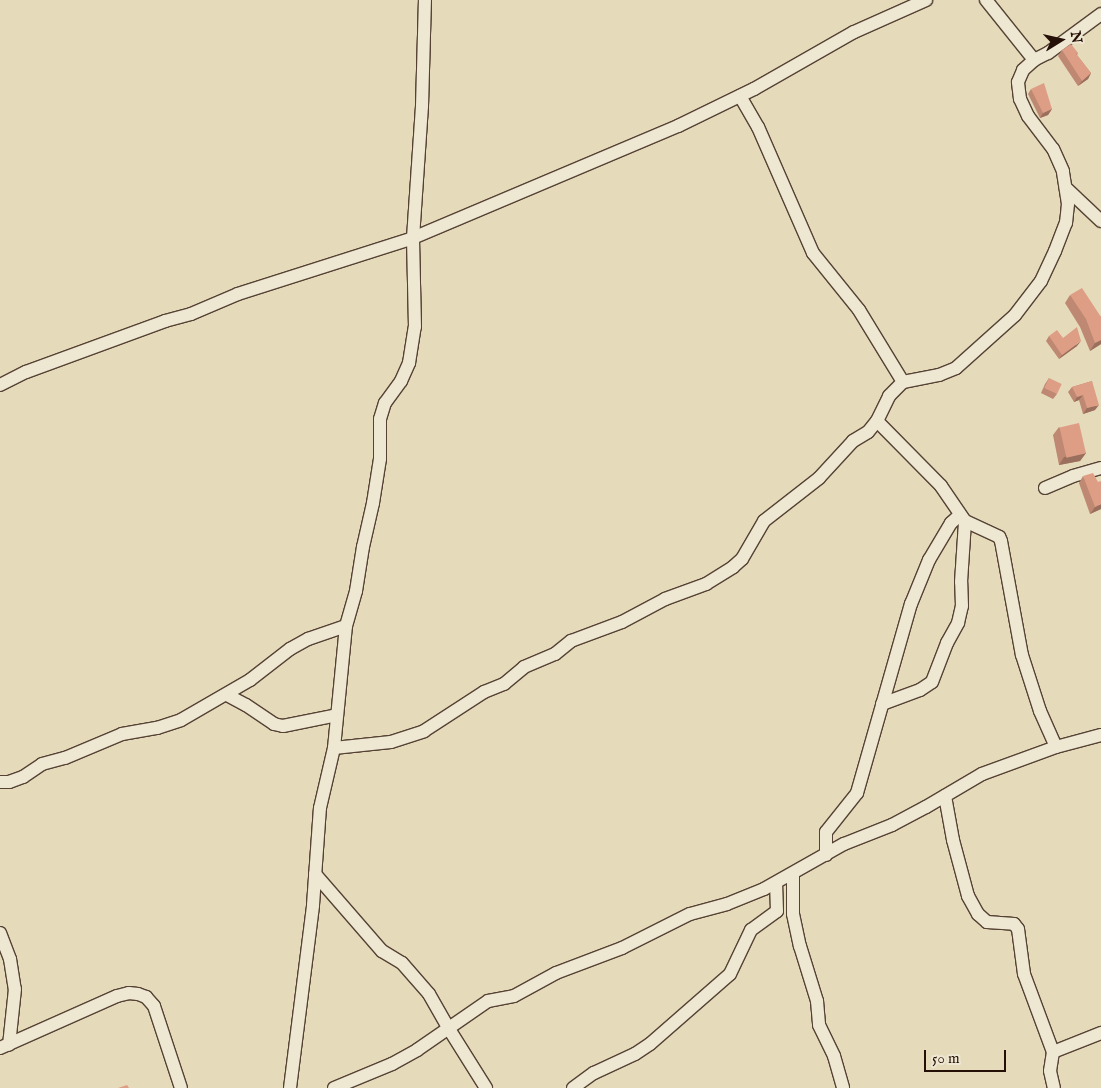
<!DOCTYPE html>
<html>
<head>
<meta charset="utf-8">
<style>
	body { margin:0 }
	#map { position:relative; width:1101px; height:1088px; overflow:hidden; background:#e5daba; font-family:"IM FELL English",serif }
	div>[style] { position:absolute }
	.roads { filter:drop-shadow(1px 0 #554234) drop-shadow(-1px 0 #554234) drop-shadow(0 1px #554234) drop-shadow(0 -1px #554234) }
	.minor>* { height:12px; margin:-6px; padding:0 6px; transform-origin:6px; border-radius:6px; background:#eee7d2 }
	.wall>* { inset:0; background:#be8872 }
	.shaded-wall>* { inset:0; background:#9b6f5d }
	.building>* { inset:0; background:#dd9e85; transform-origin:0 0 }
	span { translate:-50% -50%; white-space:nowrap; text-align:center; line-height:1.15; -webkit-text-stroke:4.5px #eee7d2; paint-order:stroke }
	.north { position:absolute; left:1036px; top:15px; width:50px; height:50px; -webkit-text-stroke:4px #eee7d2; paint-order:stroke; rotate:80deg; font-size:14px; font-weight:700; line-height:20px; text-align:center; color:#251007 }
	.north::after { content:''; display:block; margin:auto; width:18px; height:22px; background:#251007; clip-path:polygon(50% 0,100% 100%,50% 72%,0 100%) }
	.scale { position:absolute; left:924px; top:1050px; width:82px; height:22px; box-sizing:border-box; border:2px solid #251007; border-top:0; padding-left:6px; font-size:15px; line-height:18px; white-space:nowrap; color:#251007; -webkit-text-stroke:4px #eee7d2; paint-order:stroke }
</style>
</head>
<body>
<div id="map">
	<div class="roads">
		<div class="minor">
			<div style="left:986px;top:0;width:77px;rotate:51.3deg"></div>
			<div style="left:740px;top:96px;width:36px;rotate:60deg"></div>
			<div style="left:758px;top:127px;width:137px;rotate:66.4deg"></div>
			<div style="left:813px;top:253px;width:73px;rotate:51.1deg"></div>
			<div style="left:859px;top:310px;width:84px;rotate:58.6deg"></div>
			<div style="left:1066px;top:188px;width:48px;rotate:43.3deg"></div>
			<div style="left:0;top:385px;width:29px;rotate:-27deg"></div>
			<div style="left:26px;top:372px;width:148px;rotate:-20.1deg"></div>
			<div style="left:165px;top:321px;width:27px;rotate:-15deg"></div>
			<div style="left:191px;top:314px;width:51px;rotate:-23.1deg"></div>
			<div style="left:238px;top:294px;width:184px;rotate:-17.7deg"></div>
			<div style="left:413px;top:238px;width:288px;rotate:-22.9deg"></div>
			<div style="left:678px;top:126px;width:85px;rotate:-26deg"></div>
			<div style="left:754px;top:89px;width:115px;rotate:-29.7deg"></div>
			<div style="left:854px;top:32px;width:79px;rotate:-24deg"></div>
			<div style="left:877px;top:421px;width:91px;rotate:45.4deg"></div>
			<div style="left:941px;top:486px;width:42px;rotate:55.6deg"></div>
			<div style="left:965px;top:521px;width:38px;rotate:25deg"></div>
			<div style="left:999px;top:537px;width:4px;rotate:63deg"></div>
			<div style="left:1001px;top:541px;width:116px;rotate:79.6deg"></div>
			<div style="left:1022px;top:655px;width:59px;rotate:72.2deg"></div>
			<div style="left:1040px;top:711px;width:39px;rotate:66deg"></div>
			<div style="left:1045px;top:488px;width:30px;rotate:-23deg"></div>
			<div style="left:1073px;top:476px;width:29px;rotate:-16deg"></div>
			<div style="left:227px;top:695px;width:21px;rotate:28deg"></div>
			<div style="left:246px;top:705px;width:34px;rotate:34deg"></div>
			<div style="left:274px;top:724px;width:9px;rotate:13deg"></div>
			<div style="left:283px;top:726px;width:55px;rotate:-11.5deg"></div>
			<div style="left:882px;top:704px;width:40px;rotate:-20.2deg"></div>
			<div style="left:920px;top:690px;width:14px;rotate:-34deg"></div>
			<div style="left:932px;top:682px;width:42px;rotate:-69deg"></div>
			<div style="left:947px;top:643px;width:23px;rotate:-61deg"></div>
			<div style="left:958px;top:623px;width:17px;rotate:-77deg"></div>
			<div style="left:962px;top:606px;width:24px;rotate:-92deg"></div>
			<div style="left:961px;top:582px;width:61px;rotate:-86.2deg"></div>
			<div style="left:334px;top:748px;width:57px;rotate:-6deg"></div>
			<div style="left:391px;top:742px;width:35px;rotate:-18deg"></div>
			<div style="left:424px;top:731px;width:72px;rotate:-33deg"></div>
			<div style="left:484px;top:692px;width:22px;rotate:-22deg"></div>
			<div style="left:504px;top:684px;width:26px;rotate:-40deg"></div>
			<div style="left:524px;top:667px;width:34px;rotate:-23deg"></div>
			<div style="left:555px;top:654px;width:21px;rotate:-39deg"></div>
			<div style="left:571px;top:641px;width:54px;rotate:-20.4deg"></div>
			<div style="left:622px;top:622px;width:49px;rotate:-28.1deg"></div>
			<div style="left:665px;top:599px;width:44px;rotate:-20.1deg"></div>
			<div style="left:706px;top:584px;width:32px;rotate:-32deg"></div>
			<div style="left:733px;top:567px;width:12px;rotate:-42deg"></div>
			<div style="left:742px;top:559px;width:44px;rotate:-59.9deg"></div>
			<div style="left:764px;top:521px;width:70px;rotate:-38deg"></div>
			<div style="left:819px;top:478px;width:50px;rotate:-47.4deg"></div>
			<div style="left:853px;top:441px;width:17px;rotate:-31deg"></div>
			<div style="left:868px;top:432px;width:14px;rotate:-51deg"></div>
			<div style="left:877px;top:421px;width:28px;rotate:-64deg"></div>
			<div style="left:889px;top:396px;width:20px;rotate:-45deg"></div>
			<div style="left:903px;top:382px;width:37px;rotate:-11deg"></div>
			<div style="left:939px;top:375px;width:18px;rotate:-22deg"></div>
			<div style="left:956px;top:368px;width:79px;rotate:-41.9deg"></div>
			<div style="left:1015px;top:315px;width:43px;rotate:-52.6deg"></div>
			<div style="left:1041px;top:281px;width:33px;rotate:-65deg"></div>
			<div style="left:1055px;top:251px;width:30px;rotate:-69deg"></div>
			<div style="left:1066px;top:223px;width:19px;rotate:-84deg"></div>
			<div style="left:1068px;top:204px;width:33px;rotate:-99deg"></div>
			<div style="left:1063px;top:171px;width:24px;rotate:-114deg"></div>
			<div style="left:1053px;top:149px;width:41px;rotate:-127.1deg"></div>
			<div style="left:1028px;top:116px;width:19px;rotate:-115deg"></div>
			<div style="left:1020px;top:99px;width:17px;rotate:-97deg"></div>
			<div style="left:1018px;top:82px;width:13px;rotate:-67deg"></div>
			<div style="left:1023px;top:70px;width:15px;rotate:-42deg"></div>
			<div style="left:1034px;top:60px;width:16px;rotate:-27deg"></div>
			<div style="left:1048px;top:53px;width:66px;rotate:-36.3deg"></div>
			<div style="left:0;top:782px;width:9px"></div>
			<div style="left:9px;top:782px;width:15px;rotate:-20deg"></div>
			<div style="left:23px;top:777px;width:23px;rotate:-34deg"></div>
			<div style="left:42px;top:764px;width:24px;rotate:-15deg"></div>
			<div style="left:65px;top:758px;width:62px;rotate:-22.8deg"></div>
			<div style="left:122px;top:734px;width:36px;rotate:-10deg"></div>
			<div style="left:157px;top:728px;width:25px;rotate:-18deg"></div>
			<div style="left:181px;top:720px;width:80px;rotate:-30.1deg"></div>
			<div style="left:250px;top:680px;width:51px;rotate:-37.8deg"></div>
			<div style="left:290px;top:649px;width:21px;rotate:-29deg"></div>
			<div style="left:308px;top:639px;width:40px;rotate:-18.9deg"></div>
			<div style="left:945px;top:796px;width:45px;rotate:79.7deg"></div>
			<div style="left:953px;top:840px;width:58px;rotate:75deg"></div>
			<div style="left:968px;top:896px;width:21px;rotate:61deg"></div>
			<div style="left:978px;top:914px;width:12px;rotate:42deg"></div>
			<div style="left:987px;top:922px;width:27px;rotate:4deg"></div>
			<div style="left:1014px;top:924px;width:6px;rotate:51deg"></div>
			<div style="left:1018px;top:929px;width:45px;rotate:82.4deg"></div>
			<div style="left:1024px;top:974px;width:83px;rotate:69.6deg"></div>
			<div style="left:1053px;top:1052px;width:19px;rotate:99deg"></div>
			<div style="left:1050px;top:1071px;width:17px;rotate:77deg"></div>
			<div style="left:826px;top:855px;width:23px;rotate:-90deg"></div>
			<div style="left:826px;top:832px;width:50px;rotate:-51.5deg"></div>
			<div style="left:857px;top:793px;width:197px;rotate:-74.1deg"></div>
			<div style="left:911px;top:604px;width:48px;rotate:-67.8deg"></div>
			<div style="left:929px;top:560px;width:43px;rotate:-59.3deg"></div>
			<div style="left:951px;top:523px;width:12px;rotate:-42deg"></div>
			<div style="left:315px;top:874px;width:102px;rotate:49deg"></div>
			<div style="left:382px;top:951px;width:23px;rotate:31deg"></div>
			<div style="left:402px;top:963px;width:41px;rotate:48.9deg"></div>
			<div style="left:429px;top:994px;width:40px;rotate:60.3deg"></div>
			<div style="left:449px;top:1029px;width:70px;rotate:57.9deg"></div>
			<div style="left:793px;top:874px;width:40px;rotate:90deg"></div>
			<div style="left:793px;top:914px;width:33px;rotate:78deg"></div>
			<div style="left:800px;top:946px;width:58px;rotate:72.8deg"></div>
			<div style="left:817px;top:1001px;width:24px;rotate:85deg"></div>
			<div style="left:819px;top:1025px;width:34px;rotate:64deg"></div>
			<div style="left:834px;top:1056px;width:33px;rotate:74deg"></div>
			<div style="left:0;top:933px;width:28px;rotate:69deg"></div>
			<div style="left:10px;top:959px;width:30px;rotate:81deg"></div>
			<div style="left:15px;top:989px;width:56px;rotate:96.1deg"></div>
			<div style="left:0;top:1048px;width:128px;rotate:-24deg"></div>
			<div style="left:117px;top:996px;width:12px;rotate:-14deg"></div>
			<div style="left:129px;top:993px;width:9px;rotate:6deg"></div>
			<div style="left:138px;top:994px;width:9px;rotate:21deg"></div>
			<div style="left:146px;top:997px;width:12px;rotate:48deg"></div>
			<div style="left:154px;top:1006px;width:86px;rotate:71.8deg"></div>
			<div style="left:1053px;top:1052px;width:52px;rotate:-21.6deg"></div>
			<div style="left:290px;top:1088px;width:184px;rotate:-82.8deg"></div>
			<div style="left:313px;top:905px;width:97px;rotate:-85.9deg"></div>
			<div style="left:320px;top:808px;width:62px;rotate:-76.9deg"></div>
			<div style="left:334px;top:748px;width:123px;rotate:-84.4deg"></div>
			<div style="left:346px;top:626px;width:36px;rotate:-74deg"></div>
			<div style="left:356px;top:591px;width:45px;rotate:-81deg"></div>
			<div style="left:363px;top:547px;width:45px;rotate:-77.2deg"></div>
			<div style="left:373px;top:503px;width:45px;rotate:-81deg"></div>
			<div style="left:380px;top:459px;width:40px;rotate:-90deg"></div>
			<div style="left:380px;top:419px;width:17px;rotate:-73deg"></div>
			<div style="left:385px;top:403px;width:27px;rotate:-54deg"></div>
			<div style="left:401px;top:381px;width:20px;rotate:-66deg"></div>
			<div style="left:409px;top:363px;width:36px;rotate:-81deg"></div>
			<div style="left:415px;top:327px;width:89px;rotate:-91.3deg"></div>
			<div style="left:413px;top:238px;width:132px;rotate:-86.1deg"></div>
			<div style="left:422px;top:106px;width:106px;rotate:-88.4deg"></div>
			<div style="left:334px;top:1088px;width:63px;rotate:-22.5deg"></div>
			<div style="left:392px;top:1064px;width:29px;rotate:-29deg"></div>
			<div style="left:417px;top:1050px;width:86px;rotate:-34.6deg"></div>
			<div style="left:488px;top:1001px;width:26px;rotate:-11deg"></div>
			<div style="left:514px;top:996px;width:48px;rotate:-28.7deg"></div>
			<div style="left:556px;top:973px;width:71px;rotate:-20.7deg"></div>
			<div style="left:622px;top:948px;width:76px;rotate:-26.6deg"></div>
			<div style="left:690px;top:914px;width:38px;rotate:-15deg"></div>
			<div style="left:727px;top:904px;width:40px;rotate:-22deg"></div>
			<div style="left:764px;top:889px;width:92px;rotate:-29.4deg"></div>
			<div style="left:844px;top:844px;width:52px;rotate:-21.6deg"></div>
			<div style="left:892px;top:825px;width:38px;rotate:-28deg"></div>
			<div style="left:926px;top:807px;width:65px;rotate:-30.5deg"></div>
			<div style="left:982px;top:774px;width:79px;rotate:-20deg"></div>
			<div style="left:1056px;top:747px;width:47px;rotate:-14.9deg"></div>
			<div style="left:573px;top:1088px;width:26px;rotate:-36deg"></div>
			<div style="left:594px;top:1073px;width:45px;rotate:-24.9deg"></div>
			<div style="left:635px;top:1054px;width:18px;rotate:-34deg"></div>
			<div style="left:650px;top:1044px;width:106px;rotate:-41.2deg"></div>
			<div style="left:730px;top:974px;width:49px;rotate:-64.5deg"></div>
			<div style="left:751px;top:930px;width:32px;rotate:-36deg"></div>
			<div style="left:777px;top:911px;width:28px;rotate:-92deg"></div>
		</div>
	</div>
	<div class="wall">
		<div style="clip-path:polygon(1062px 50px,1078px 53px,1077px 55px,1091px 73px,1088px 79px,1078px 86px,1058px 56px)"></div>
		<div style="clip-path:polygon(1031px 89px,1052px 109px,1048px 115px,1040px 118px,1028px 94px)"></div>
		<div style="clip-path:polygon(1070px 295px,1101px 317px,1101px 344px,1090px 351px,1080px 327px,1065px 303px)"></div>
		<div style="clip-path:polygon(1049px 336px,1063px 338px,1077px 346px,1059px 359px,1046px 341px)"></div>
		<div style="clip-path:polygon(1049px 378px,1057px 394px,1053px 399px,1041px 393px,1045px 384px)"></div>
		<div style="clip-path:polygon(1092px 381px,1095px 410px,1083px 414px,1079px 400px,1074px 402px,1068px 392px,1072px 387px)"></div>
		<div style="clip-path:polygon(1059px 427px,1086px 453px,1080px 461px,1059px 465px,1053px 435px)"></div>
		<div style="clip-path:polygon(1083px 476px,1101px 509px,1090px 514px,1079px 483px)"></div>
	</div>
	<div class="shaded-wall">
		<div style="clip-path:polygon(1091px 73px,1088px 79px,1078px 86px,1082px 81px)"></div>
		<div style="clip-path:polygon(1052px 109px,1048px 115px,1040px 118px,1043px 113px)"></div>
		<div style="clip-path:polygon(1101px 340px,1101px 344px,1090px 351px,1095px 343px)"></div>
		<div style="clip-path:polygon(1081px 341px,1077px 346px,1059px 359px,1062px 355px)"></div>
		<div style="clip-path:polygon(1083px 395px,1079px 400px,1074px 402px,1077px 397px)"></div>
		<div style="clip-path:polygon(1099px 405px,1095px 410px,1083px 414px,1087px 408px)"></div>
		<div style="clip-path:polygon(1086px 453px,1080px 461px,1059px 465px,1064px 457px)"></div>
		<div style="clip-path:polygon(1101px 504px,1101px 509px,1090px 514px,1095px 507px)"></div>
	</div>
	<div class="building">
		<div style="clip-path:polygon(1071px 44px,1078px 53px,1076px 54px,1091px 73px,1082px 81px,1062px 50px)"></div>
		<div style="clip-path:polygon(1044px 83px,1052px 109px,1043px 113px,1031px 89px)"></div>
		<div style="clip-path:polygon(1082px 288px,1101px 317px,1101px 340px,1095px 343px,1086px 319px,1070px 295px)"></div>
		<div style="clip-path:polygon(1077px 327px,1081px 341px,1062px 355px,1049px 336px,1057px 330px,1063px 338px)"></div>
		<div style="left:1049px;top:378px;width:14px;height:11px;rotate:25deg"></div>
		<div style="clip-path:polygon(1092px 381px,1099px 405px,1087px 408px,1083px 395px,1077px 397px,1072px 387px)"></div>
		<div style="left:1079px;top:423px;width:31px;height:20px;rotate:77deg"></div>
		<div style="clip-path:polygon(1093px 473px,1098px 482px,1101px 481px,1101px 504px,1095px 507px,1083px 476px)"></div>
		<div style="clip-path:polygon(127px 1085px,129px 1088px,118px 1088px)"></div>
	</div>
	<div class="north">N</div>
	<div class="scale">50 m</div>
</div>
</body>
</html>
